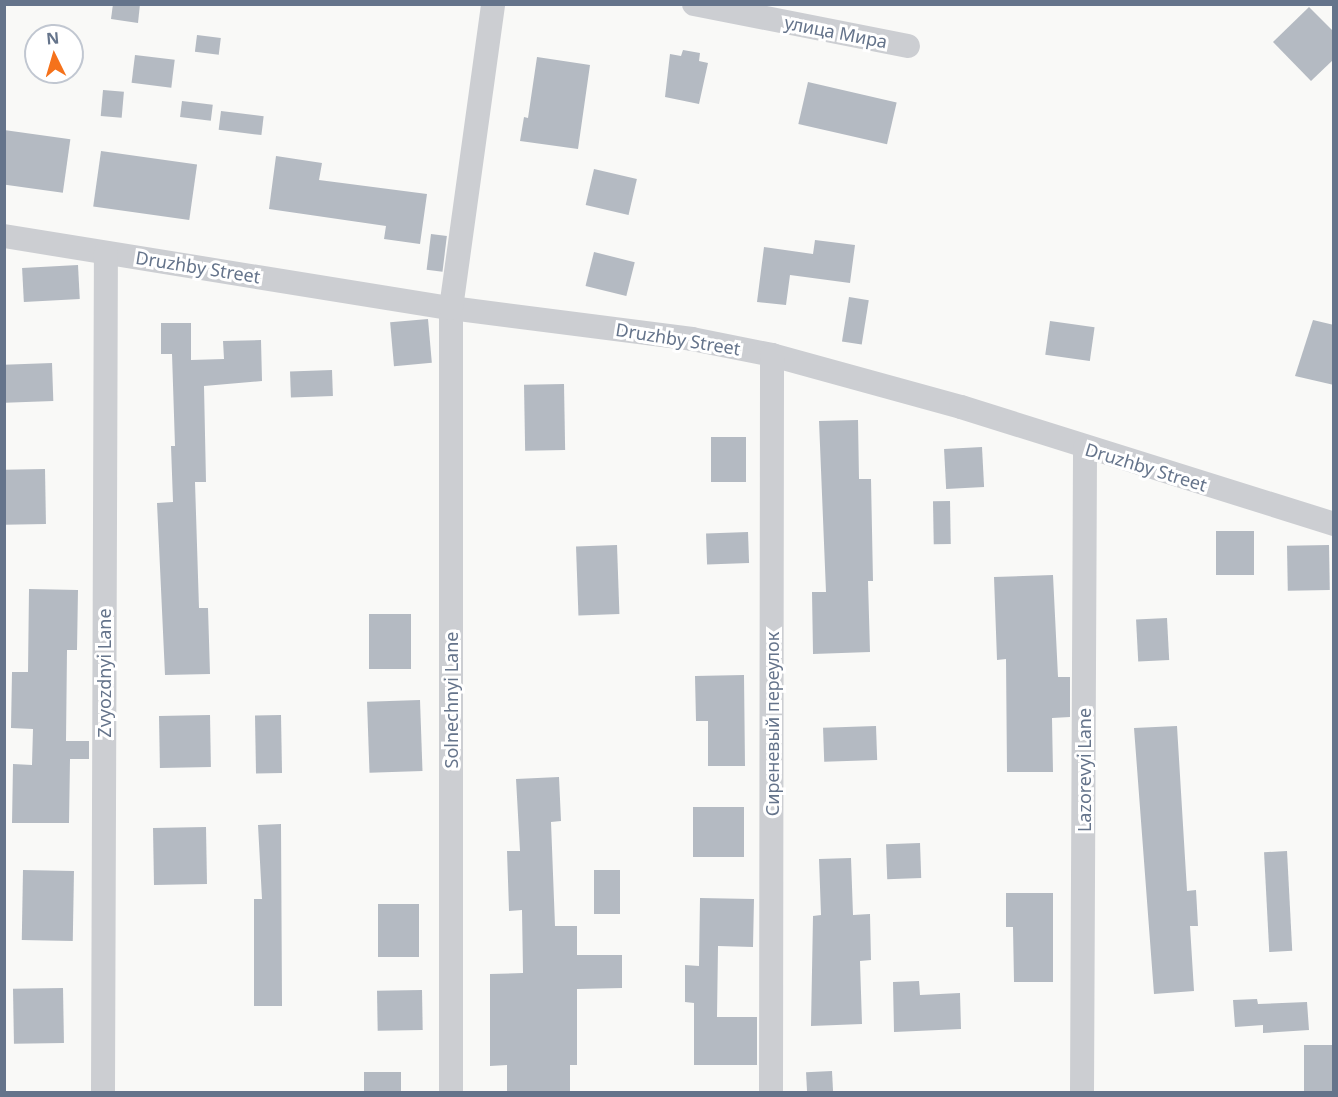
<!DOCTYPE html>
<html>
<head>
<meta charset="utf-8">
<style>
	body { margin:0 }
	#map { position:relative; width:1338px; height:1097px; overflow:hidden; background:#f9f9f7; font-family:"Noto Sans",sans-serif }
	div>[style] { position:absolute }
	.building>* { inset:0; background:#b4bac2; transform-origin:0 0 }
	.minor>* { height:24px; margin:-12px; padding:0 12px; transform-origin:12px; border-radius:12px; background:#ccced2 }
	span { translate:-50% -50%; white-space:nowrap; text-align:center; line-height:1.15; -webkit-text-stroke:6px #fff; paint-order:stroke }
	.street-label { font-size:18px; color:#65748b }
	.frame { position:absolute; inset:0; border:6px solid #65748b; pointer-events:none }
	.north { position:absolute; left:24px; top:24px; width:60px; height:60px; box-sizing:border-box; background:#fff; border:2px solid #c1c7d1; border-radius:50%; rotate:355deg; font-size:16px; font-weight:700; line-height:24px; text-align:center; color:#65748b }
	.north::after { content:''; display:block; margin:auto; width:21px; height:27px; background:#f5721b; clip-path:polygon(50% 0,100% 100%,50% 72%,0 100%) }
</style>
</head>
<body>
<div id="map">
	<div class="building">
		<div style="clip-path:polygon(113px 4px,140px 4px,138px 23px,111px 19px)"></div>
		<div style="clip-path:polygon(1309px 7px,1334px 32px,1334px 59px,1311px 81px,1273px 42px)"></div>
		<div style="left:197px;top:35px;width:24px;height:17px;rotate:7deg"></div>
		<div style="clip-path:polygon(683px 50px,700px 53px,699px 61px,708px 63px,699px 104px,665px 97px,670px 54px,681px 56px)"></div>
		<div style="left:135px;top:55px;width:40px;height:28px;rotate:7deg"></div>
		<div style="clip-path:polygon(537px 57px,590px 65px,578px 149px,520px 141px,524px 117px,528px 118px)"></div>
		<div style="left:808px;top:82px;width:91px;height:43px;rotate:13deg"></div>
		<div style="left:103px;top:90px;width:21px;height:26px;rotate:5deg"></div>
		<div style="left:182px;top:101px;width:31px;height:16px;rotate:7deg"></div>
		<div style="left:221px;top:111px;width:43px;height:19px;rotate:7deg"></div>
		<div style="left:4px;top:130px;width:67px;height:54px;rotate:8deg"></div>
		<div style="left:101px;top:151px;width:97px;height:56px;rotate:8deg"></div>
		<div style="clip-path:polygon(276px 156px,322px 163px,319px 180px,427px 194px,420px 244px,384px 239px,386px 226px,269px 209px)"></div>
		<div style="left:594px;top:169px;width:44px;height:37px;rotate:13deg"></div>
		<div style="left:431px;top:234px;width:16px;height:36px;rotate:7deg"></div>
		<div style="clip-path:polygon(815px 240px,855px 245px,850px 283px,790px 275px,786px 305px,757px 302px,764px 247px,813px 254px)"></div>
		<div style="left:594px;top:252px;width:42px;height:35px;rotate:14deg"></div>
		<div style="left:78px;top:265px;width:34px;height:56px;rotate:87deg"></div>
		<div style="left:849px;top:297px;width:20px;height:45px;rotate:9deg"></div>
		<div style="left:428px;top:319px;width:44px;height:38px;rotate:85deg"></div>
		<div style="clip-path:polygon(1313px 320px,1334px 325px,1334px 385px,1295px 376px)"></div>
		<div style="left:1050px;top:321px;width:45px;height:34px;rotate:8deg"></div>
		<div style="clip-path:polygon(161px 323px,191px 323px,191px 360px,224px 359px,223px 341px,261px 340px,262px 381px,204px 386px,206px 482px,195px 482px,199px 608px,208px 608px,210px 674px,165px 675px,157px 503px,173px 502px,171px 446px,175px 446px,172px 354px,161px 354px)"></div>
		<div style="left:52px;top:363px;width:38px;height:48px;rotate:88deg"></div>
		<div style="left:332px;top:370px;width:26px;height:42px;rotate:88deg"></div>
		<div style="left:564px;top:384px;width:66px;height:40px;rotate:89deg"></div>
		<div style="clip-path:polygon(858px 420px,859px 479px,871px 479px,873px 581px,868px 581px,870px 652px,813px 654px,812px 592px,826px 592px,819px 421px)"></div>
		<div style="left:711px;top:437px;width:35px;height:45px"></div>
		<div style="left:982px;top:447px;width:40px;height:38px;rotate:87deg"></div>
		<div style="left:45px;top:469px;width:55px;height:41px;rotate:89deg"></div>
		<div style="left:950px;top:501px;width:43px;height:17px;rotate:89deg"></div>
		<div style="left:1254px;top:531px;width:44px;height:38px;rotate:90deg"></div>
		<div style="left:748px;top:532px;width:31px;height:42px;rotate:88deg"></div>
		<div style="left:617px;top:545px;width:69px;height:41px;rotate:88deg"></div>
		<div style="left:1329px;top:545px;width:45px;height:42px;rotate:89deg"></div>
		<div style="clip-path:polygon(1053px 575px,1058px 677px,1070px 677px,1070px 717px,1052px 718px,1053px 772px,1007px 772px,1006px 659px,997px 660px,994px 577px)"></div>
		<div style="clip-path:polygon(29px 589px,78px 590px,77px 650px,67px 650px,66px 741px,89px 741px,89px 759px,70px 759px,69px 823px,12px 823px,13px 764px,32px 765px,33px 729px,11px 728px,12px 672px,28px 672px)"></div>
		<div style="left:369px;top:614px;width:42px;height:55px"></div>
		<div style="left:1167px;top:618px;width:42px;height:31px;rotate:87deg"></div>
		<div style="clip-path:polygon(744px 675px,745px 766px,708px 766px,708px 721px,696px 721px,695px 676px)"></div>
		<div style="left:420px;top:700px;width:71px;height:53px;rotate:88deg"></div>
		<div style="left:210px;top:715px;width:52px;height:51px;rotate:89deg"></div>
		<div style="left:281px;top:715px;width:58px;height:26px;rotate:89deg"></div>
		<div style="left:876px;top:726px;width:34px;height:53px;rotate:88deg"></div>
		<div style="clip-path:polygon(1177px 726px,1187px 891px,1196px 890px,1198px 926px,1190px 926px,1194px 991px,1154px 994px,1134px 728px)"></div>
		<div style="clip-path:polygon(559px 777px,561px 821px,551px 822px,555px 926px,577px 926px,577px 955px,622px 955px,622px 988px,577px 989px,577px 1065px,570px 1065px,570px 1092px,507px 1092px,507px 1065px,490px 1066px,490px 974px,523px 973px,522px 910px,509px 911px,507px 851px,520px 851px,516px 779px)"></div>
		<div style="left:693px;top:807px;width:51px;height:50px"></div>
		<div style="clip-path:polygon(281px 824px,282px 1006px,254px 1006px,254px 899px,262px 899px,258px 825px)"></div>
		<div style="left:206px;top:827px;width:57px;height:53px;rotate:89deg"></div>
		<div style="left:920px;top:843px;width:35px;height:34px;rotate:88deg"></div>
		<div style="left:1287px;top:851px;width:100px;height:23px;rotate:87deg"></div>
		<div style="clip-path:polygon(851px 858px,853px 915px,870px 914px,871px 960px,860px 961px,862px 1024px,811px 1026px,813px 916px,821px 915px,819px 859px)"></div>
		<div style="left:23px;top:870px;width:51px;height:70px;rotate:1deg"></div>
		<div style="left:594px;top:870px;width:26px;height:44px"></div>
		<div style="clip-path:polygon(1006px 893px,1053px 893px,1053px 982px,1014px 982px,1013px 927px,1006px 927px)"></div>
		<div style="clip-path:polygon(700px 898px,754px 899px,753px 947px,718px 946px,717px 1017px,757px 1017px,757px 1065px,694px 1065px,694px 1003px,685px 1002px,685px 965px,699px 966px)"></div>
		<div style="left:419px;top:904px;width:53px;height:41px;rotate:90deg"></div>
		<div style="clip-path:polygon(919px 981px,920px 995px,960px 993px,961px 1029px,894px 1032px,893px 982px)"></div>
		<div style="left:63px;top:988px;width:55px;height:50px;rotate:89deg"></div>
		<div style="left:422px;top:990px;width:40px;height:45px;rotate:89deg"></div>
		<div style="clip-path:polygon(1257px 999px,1258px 1004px,1307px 1002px,1309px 1030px,1263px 1033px,1263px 1025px,1235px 1027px,1233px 1000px)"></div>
		<div style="left:1334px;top:1045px;width:47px;height:30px;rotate:90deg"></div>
		<div style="left:832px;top:1071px;width:21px;height:26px;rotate:87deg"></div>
		<div style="left:401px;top:1072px;width:20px;height:37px;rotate:90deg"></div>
	</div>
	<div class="minor">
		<div style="left:694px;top:4px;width:218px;rotate:11.1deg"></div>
		<div style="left:4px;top:236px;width:453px;rotate:9.2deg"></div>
		<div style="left:451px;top:308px;width:243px;rotate:7.3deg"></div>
		<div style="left:692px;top:339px;width:82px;rotate:11.3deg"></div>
		<div style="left:772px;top:355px;width:196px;rotate:15.4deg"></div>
		<div style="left:961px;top:407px;width:391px;rotate:17.4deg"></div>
		<div style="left:103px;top:1092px;width:839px;rotate:-89.8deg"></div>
		<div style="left:451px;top:1092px;width:784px;rotate:-90deg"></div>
		<div style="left:451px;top:308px;width:307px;rotate:-82.1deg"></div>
		<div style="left:771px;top:1092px;width:737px;rotate:-89.92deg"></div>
		<div style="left:1082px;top:1092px;width:644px;rotate:-89.73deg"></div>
	</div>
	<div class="street-label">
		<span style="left:836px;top:32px;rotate:11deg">улица Мира</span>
		<span style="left:198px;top:267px;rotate:9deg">Druzhby Street</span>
		<span style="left:678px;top:339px;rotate:9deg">Druzhby Street</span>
		<span style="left:1146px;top:467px;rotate:17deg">Druzhby Street</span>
		<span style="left:104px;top:673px;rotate:-90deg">Zvyozdnyi Lane</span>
		<span style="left:451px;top:700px;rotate:-90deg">Solnechnyi Lane</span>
		<span style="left:772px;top:724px;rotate:-90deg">Сиреневый переулок</span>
		<span style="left:1084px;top:770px;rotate:-90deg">Lazorevyi Lane</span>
	</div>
	<div class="frame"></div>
	<div class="north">N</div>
</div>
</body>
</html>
